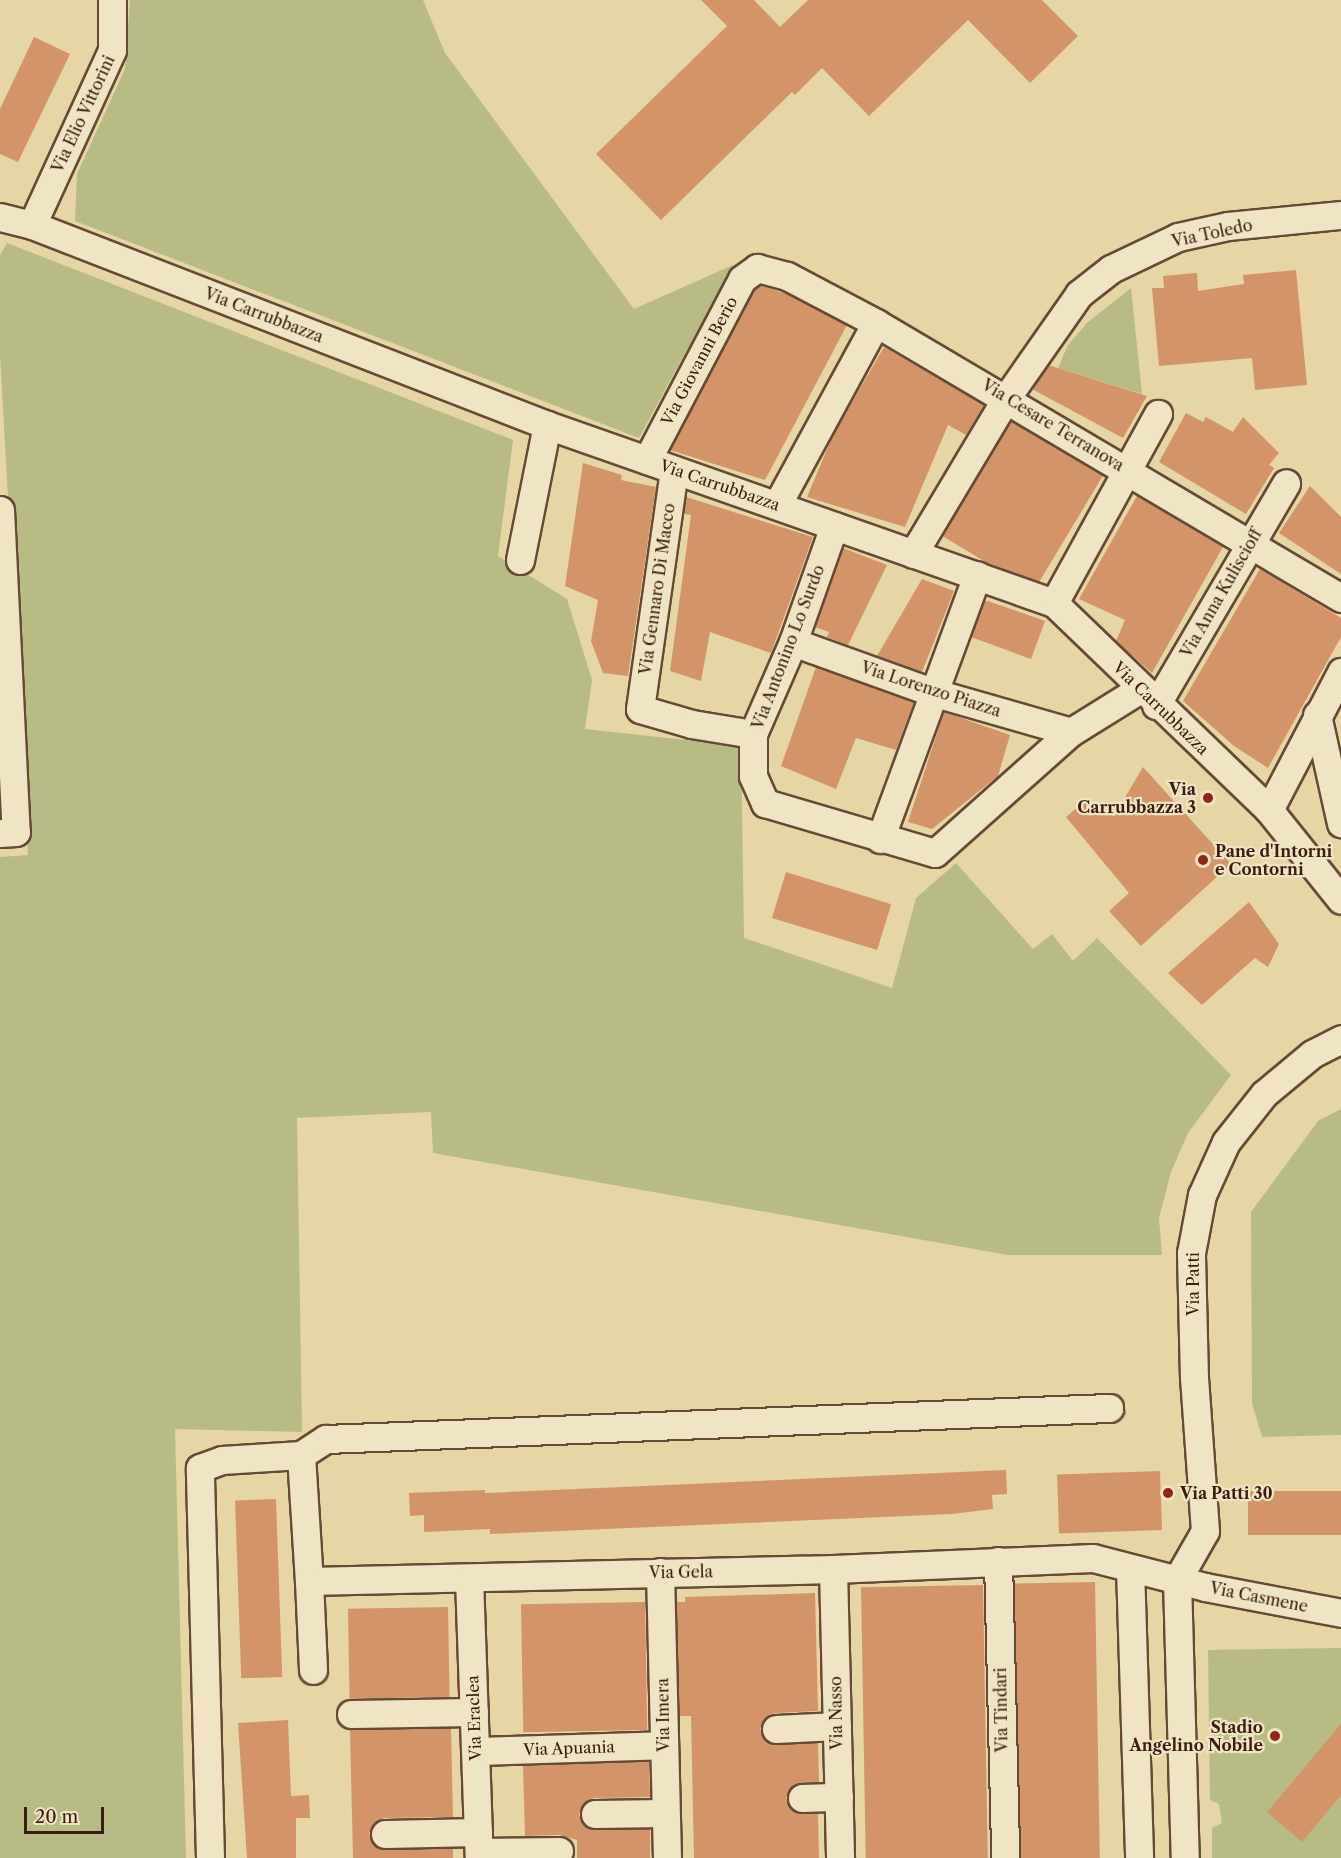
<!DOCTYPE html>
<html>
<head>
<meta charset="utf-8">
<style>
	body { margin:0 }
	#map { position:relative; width:1341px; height:1858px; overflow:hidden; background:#e6d5a5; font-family:"Libre Caslon Text",serif }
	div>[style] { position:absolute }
	.green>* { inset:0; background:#b8bc84 }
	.building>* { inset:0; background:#d3946a; transform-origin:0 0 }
	.roads { filter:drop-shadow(2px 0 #664a35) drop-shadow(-2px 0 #664a35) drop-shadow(0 2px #664a35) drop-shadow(0 -2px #664a35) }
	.minor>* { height:27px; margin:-13.5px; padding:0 13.5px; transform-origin:13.5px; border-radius:13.5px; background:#efe4c4 }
	.dots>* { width:16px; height:16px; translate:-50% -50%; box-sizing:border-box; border:3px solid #efe4c4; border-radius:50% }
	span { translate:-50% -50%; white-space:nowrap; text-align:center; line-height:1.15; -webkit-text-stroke:4.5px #efe4c4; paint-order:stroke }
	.street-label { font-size:16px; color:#3b1c10 }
	.poi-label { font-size:16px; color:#3b1c10; font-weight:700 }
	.right { translate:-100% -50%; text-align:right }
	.left { translate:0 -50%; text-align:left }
	.scale { position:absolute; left:24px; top:1807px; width:80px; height:27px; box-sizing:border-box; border:3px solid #3b1c10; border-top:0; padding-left:8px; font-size:18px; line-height:21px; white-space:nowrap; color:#3b1c10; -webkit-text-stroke:4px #efe4c4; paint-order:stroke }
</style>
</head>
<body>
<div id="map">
	<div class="green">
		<div style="clip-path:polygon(130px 0,423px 0,445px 53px,634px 309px,733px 265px,639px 438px,75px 221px,77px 174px,125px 69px)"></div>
		<div style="clip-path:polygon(7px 243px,513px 440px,498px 556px,567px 599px,592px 680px,585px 729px,741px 746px,744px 938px,892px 988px,916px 898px,956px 863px,1033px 949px,1052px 934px,1073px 961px,1097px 938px,1231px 1075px,1188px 1133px,1171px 1172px,1159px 1218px,1162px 1255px,1008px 1255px,433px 1153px,431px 1112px,297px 1118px,302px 1432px,175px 1429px,186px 1858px,0 1858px,0 857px,28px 855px,0 355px,0 255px)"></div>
		<div style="clip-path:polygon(1131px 288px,1142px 394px,1058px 368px,1068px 345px,1087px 323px)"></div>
		<div style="clip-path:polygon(1341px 1109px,1341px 1435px,1262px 1437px,1252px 1403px,1251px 1212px,1318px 1121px)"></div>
		<div style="clip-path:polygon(1341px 1648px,1341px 1858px,1212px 1858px,1212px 1828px,1222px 1823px,1219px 1804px,1210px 1800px,1208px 1650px)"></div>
	</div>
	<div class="building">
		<div style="clip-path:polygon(701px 0,754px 0,780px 27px,808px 0,1042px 0,1078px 36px,1030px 83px,968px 20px,869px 116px,822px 68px,795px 95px,792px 92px,661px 220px,596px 154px,727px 26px)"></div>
		<div style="clip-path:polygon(34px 37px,70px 54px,18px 162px,0 154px,0 109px)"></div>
		<div style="clip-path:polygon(1296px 270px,1307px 385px,1255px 390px,1252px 358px,1159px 366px,1152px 288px,1164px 288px,1163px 276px,1197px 273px,1198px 291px,1244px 284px,1243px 275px)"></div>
		<div style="clip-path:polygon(760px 285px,792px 296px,847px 325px,765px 480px,670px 450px,754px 290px)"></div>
		<div style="clip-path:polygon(884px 347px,984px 405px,966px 435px,948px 425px,905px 527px,807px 497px,833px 435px)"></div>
		<div style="clip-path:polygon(1048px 365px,1147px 396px,1123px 438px,1032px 389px)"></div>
		<div style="clip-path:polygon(1186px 413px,1203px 422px,1206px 417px,1233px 432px,1243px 417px,1279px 453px,1269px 465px,1274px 468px,1246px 514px,1159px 462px)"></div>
		<div style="left:1011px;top:421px;width:107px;height:134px;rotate:31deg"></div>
		<div style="clip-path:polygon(583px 463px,622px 475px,621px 480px,656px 487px,628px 676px,603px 673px,591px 641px,598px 600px,565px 586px)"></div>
		<div style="clip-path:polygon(1310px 486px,1341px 517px,1341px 574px,1279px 533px)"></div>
		<div style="clip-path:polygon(1137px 496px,1223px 547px,1152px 673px,1116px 641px,1125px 620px,1079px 599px)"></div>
		<div style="clip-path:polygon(686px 497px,813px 537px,771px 653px,710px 632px,701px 681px,670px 671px,691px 515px,684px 514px)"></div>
		<div style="clip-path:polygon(843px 548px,887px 565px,848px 645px,827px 637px,829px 632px,815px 627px)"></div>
		<div style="clip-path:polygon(1260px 569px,1341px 618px,1341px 637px,1268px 768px,1234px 746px,1183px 701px)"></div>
		<div style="clip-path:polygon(922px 579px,954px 591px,922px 672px,877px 656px)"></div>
		<div style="clip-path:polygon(988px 601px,1045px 621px,1031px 659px,971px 637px,984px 602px)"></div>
		<div style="clip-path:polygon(816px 667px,914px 702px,896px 750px,856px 738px,836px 789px,781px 766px)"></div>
		<div style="clip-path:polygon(944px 712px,1010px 735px,998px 776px,932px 829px,908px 822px)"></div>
		<div style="clip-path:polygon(1143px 767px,1231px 864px,1141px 946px,1109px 911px,1129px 893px,1066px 817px,1086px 800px,1114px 816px)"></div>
		<div style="left:786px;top:872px;width:110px;height:48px;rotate:17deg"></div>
		<div style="clip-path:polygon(1249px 902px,1279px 944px,1268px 967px,1255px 958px,1202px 1005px,1168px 973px)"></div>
		<div style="clip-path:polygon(1006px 1470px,1007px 1494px,992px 1495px,993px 1509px,952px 1514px,490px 1534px,490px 1529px,424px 1532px,424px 1515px,410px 1516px,409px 1493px,485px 1490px,485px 1493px)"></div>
		<div style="left:1160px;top:1471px;width:59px;height:103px;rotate:88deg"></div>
		<div style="left:1341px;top:1491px;width:44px;height:93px;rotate:90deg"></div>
		<div style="left:276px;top:1499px;width:178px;height:41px;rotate:88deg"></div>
		<div style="left:1095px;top:1582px;width:276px;height:81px;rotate:89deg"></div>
		<div style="left:983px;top:1585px;width:273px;height:122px;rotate:89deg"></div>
		<div style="clip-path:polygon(815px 1593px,818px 1711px,775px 1713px,767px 1716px,760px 1729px,769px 1743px,818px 1743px,819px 1782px,794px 1784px,786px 1798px,795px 1812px,818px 1813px,819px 1858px,694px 1858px,691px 1716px,679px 1716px,676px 1602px,685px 1602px,685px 1597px)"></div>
		<div style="left:645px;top:1602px;width:128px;height:124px;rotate:89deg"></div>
		<div style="left:448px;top:1607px;width:90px;height:100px;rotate:89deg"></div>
		<div style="clip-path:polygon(288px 1720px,291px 1796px,309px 1795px,310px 1818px,296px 1818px,296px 1858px,247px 1858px,238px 1723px)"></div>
		<div style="clip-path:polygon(1341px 1724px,1341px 1795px,1302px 1842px,1267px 1812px)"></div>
		<div style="clip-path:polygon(451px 1728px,453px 1817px,384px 1818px,372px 1826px,369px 1834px,378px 1848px,453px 1848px,453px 1858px,353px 1858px,350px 1730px)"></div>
		<div style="clip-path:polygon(649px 1761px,650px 1797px,594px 1798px,582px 1806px,579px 1815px,587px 1827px,595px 1830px,650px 1829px,650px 1858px,577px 1858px,577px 1840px,559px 1835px,525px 1836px,523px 1765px)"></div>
	</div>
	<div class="roads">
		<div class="minor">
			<div style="left:0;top:217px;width:33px;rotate:14deg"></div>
			<div style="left:32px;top:225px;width:552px;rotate:21.22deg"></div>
			<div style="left:547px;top:425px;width:537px;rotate:19.35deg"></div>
			<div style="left:1054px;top:603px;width:298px;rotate:43.9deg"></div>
			<div style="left:1269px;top:810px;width:115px;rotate:51.3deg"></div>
			<div style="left:32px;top:225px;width:192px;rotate:-65.4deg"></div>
			<div style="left:112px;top:50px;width:50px;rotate:-90deg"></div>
			<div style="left:647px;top:460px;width:204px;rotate:-62.3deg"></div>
			<div style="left:742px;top:279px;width:19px;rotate:-36deg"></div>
			<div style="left:757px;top:268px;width:31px;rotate:15deg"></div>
			<div style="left:787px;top:276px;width:101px;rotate:27.8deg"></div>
			<div style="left:876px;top:323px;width:540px;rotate:30.6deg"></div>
			<div style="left:674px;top:470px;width:241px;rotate:98.1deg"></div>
			<div style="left:640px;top:709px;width:54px;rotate:16.1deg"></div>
			<div style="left:692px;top:724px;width:62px;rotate:9.3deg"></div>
			<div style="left:777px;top:505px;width:207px;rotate:-61.5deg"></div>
			<div style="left:0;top:510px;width:322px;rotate:87.2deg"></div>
			<div style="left:16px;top:832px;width:16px;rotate:176deg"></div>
			<div style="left:834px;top:526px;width:123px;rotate:109.5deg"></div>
			<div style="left:793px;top:642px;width:100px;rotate:113.5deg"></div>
			<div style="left:753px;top:734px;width:42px;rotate:90deg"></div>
			<div style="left:753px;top:776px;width:30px;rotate:66deg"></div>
			<div style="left:765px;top:803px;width:177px;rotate:16.4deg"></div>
			<div style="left:935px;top:853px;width:182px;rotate:-41.7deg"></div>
			<div style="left:1071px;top:732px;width:81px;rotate:-31.9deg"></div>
			<div style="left:913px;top:554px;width:183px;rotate:-59.1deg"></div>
			<div style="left:1007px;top:397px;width:126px;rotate:-55deg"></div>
			<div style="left:1079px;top:294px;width:41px;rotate:-38deg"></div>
			<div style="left:1111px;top:269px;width:74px;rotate:-25.5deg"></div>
			<div style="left:1178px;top:237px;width:51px;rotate:-12.4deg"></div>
			<div style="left:1228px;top:226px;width:114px;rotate:-5.6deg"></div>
			<div style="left:520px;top:560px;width:138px;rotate:-78.7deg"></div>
			<div style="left:1054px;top:603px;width:216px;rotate:-61.2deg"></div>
			<div style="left:793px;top:642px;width:151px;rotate:19.8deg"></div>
			<div style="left:935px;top:693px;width:141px;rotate:16deg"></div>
			<div style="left:1156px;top:705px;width:257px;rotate:-59.6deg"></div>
			<div style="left:1317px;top:715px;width:111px;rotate:77.5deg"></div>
			<div style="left:1269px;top:810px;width:156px;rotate:-62.4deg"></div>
			<div style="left:880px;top:839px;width:281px;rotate:-69.8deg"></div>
			<div style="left:301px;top:1455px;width:126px;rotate:86.4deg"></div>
			<div style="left:309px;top:1581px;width:524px;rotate:-1.31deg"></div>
			<div style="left:833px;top:1569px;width:260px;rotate:-2.4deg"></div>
			<div style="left:1093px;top:1558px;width:116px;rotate:14.5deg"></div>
			<div style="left:1205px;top:1587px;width:138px;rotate:10.8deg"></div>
			<div style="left:998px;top:1561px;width:297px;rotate:88.6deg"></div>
			<div style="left:1130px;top:1568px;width:290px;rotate:88.2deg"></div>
			<div style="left:833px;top:1569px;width:289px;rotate:88.6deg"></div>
			<div style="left:660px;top:1572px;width:286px;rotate:88.6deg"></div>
			<div style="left:469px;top:1578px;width:280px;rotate:88deg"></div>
			<div style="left:1177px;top:1580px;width:56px;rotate:-60.3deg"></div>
			<div style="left:1205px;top:1531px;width:153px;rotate:-94.1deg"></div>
			<div style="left:1194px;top:1378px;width:125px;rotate:-91.4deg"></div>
			<div style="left:1191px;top:1253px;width:59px;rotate:-79.3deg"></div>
			<div style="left:1202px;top:1195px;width:58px;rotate:-65.6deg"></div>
			<div style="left:1226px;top:1142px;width:61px;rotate:-51.6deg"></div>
			<div style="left:1264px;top:1094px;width:62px;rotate:-39.8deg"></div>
			<div style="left:1312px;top:1054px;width:33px;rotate:-27deg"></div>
			<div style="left:1177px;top:1580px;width:278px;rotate:88.4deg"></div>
			<div style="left:309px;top:1581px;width:89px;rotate:87.4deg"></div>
			<div style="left:351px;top:1714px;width:123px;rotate:-0.9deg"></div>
			<div style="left:776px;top:1729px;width:61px;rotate:-2.8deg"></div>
			<div style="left:475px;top:1751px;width:189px;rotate:-1.8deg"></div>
			<div style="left:802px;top:1798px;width:37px;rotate:-2deg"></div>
			<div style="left:595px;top:1814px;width:70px;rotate:-0.8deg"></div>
			<div style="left:385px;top:1834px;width:93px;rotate:-1.2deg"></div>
			<div style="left:479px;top:1852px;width:80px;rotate:-0.7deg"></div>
			<div style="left:210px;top:1858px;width:390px;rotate:-91.5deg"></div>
			<div style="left:200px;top:1468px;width:23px;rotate:-20deg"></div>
			<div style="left:222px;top:1460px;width:79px;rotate:-3.6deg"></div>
			<div style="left:301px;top:1455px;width:30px;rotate:-33deg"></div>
			<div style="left:326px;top:1439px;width:784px;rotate:-2.27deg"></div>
		</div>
	</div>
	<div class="dots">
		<div style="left:1208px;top:798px;background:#8f2418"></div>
		<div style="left:1203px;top:860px;background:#8f2418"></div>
		<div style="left:1168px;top:1493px;background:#8f2418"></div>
		<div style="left:1275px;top:1736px;background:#8f2418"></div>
	</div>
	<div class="street-label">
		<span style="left:83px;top:114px;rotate:-65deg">Via Elio Vittorini</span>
		<span style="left:1212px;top:233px;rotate:-12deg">Via Toledo</span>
		<span style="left:264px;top:315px;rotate:21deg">Via Carrubbazza</span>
		<span style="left:699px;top:361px;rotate:-62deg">Via Giovanni Berio</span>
		<span style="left:1053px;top:425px;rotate:31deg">Via Cesare Terranova</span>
		<span style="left:720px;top:485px;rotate:19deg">Via Carrubbazza</span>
		<span style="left:657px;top:589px;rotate:-82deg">Via Gennaro Di Macco</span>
		<span style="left:1221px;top:593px;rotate:-60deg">Via Anna Kuliscioff</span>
		<span style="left:788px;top:647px;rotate:-69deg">Via Antonino Lo Surdo</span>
		<span style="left:931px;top:689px;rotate:18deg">Via Lorenzo Piazza</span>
		<span style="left:1161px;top:708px;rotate:44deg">Via Carrubbazza</span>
		<span style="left:1193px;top:1284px;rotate:-90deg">Via Patti</span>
		<span style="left:681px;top:1572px;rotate:-1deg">Via Gela</span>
		<span style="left:1259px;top:1597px;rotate:11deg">Via Casmene</span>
		<span style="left:1001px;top:1710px;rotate:-91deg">Via Tindari</span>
		<span style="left:836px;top:1713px;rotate:-91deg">Via Nasso</span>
		<span style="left:663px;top:1715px;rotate:-91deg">Via Imera</span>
		<span style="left:474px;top:1718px;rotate:-92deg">Via Eraclea</span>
		<span style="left:569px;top:1748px;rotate:-2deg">Via Apuania</span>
	</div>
	<div class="poi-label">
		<span class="right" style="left:1196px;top:798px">Via<br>Carrubbazza 3</span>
		<span class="left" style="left:1215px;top:860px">Pane d'Intorni<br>e Contorni</span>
		<span class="left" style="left:1180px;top:1493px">Via Patti 30</span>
		<span class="right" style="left:1263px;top:1736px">Stadio<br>Angelino Nobile</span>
	</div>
	<div class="scale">20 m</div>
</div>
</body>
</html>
